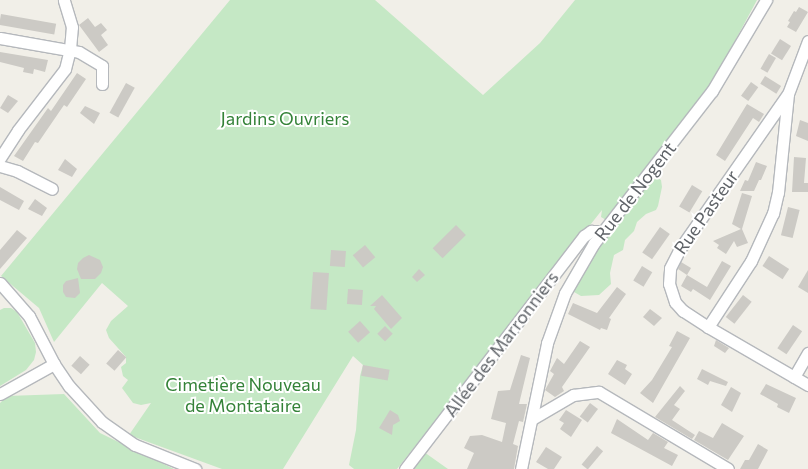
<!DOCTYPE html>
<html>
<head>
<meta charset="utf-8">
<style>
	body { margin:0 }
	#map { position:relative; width:808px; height:469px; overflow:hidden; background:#f1efe8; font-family:Commissioner,sans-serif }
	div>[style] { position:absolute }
	.green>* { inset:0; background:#c5e8c5 }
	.building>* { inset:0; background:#cccac5; transform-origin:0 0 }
	.roads { filter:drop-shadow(1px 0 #b5b8bc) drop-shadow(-1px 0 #b5b8bc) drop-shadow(0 1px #b5b8bc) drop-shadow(0 -1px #b5b8bc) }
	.minor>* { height:11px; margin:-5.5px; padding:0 5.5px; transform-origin:5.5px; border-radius:5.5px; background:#fff }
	span { translate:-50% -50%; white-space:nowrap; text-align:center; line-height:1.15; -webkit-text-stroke:4px #fff; paint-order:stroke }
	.park-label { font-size:18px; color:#348238 }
	.street-label { font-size:18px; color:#5f6368 }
</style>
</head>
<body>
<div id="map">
	<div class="green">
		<div style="clip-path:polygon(230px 0,375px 0,483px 95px,540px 43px,575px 0,757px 0,715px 78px,606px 220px,601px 217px,602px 210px,397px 469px,354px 469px,349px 465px,356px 430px,360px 376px,363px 365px,353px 356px,283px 469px,222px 469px,129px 435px,151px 403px,141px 405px,133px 403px,122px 388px,128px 380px,123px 376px,121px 367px,126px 363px,126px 357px,109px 338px,106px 330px,111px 321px,128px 306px,102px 283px,54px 342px,39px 308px,1px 276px)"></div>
		<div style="clip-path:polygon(658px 178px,661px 180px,662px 187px,658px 206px,656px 210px,646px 214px,637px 222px,634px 231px,625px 240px,623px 250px,614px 255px,610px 273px,611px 284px,599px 295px,581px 296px,574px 292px,576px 282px,587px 266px,622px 213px,648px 182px)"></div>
		<div style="clip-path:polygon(4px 308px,11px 308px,17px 312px,35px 343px,36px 352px,34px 360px,26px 370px,0 386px,0 310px)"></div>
		<div style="clip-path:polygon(64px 394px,100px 433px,174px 469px,0 469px,0 403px,7px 396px)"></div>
		<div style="clip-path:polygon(424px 452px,448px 469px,411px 469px)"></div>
	</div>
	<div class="building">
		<div style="clip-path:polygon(799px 7px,808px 12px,796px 32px,787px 27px,790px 22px,788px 21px,794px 11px,796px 12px)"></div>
		<div style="left:1px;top:14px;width:56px;height:11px;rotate:10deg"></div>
		<div style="clip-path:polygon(88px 18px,95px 27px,101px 23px,107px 30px,101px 35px,108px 45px,99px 52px,79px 25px)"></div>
		<div style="left:780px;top:39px;width:13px;height:17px;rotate:32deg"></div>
		<div style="clip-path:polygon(0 52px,48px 60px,45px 72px,34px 69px,33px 74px,23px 72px,24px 68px,0 62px)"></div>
		<div style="left:769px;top:54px;width:8px;height:17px;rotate:30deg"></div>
		<div style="clip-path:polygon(77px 73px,86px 79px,67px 107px,64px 105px,38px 143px,35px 142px,23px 161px,14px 156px,48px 108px,51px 111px)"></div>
		<div style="left:765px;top:76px;width:19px;height:9px;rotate:32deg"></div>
		<div style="left:751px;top:82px;width:9px;height:17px;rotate:36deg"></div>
		<div style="left:126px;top:83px;width:10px;height:34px;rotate:29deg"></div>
		<div style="clip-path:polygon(8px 95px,18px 101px,8px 113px,0 108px)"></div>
		<div style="clip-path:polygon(747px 104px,764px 114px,759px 122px,753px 118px,725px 161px,716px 155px)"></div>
		<div style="clip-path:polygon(85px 106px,100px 113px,94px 124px,80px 113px)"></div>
		<div style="clip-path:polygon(800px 120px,808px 123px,808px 141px,796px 136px)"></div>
		<div style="clip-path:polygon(794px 157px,806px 158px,804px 183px,808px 183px,808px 192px,792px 192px)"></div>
		<div style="clip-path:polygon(65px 159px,77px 169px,72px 177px,58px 170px)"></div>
		<div style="clip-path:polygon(756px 162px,767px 166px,761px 180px,759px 180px,754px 191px,740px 191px,745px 180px,748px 181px)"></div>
		<div style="left:692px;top:185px;width:12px;height:25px;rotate:31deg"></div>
		<div style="clip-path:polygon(0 187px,24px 201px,19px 210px,0 200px)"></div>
		<div style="clip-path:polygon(742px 193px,752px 196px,742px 229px,748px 243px,737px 247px,734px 241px,726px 254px,717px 248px,719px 245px,713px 241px,741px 229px,732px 224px)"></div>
		<div style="clip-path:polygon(35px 199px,47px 208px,42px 216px,28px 209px)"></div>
		<div style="left:788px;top:207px;width:12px;height:29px;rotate:14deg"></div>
		<div style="left:456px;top:225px;width:14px;height:33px;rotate:45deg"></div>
		<div style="left:660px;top:227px;width:12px;height:31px;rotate:35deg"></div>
		<div style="clip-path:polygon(17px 230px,27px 238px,0 269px,0 250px)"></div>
		<div style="left:365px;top:245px;width:16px;height:16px;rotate:50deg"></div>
		<div style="left:331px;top:250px;width:15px;height:16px;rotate:4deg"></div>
		<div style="clip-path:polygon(89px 255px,100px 260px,103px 267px,101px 273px,95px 279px,81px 279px,77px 269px,78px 263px,83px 258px)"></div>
		<div style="left:769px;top:256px;width:24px;height:12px;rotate:33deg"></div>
		<div style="clip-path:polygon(722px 261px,731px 266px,710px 300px,693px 289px,691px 292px,681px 286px,687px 275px,707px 287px)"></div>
		<div style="clip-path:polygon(681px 262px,691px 268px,687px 275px,678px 269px)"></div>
		<div style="left:642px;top:266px;width:12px;height:17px;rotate:31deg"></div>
		<div style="clip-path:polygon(419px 269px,425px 275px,417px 282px,412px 277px)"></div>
		<div style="clip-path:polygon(808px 270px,808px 293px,798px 287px)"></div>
		<div style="left:313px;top:272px;width:16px;height:37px;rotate:4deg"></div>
		<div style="clip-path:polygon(78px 278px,80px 293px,75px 298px,66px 297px,63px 292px,63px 285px,66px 281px)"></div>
		<div style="clip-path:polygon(617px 287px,626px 294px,609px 318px,611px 319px,607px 330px,601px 328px,600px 330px,568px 314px,573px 303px,597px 313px)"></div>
		<div style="left:348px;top:289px;width:15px;height:15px;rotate:4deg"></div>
		<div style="clip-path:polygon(382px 295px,402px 318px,391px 329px,374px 309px,376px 306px,370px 306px)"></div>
		<div style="left:743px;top:295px;width:11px;height:28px;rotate:38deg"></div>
		<div style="clip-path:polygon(650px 309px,662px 318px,654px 326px,643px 317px)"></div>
		<div style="left:360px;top:321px;width:15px;height:16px;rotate:48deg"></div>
		<div style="left:793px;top:325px;width:11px;height:28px;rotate:34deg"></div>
		<div style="left:385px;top:326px;width:11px;height:11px;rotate:45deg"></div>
		<div style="clip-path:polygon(677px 331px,690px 338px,653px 403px,640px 393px,652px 380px,672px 347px,669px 346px)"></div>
		<div style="clip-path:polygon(716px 340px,729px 348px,725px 353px,714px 346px)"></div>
		<div style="clip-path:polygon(580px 341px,590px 347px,562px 387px,564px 391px,555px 397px,545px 390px,554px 374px,550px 371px,557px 358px,564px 364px)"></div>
		<div style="left:118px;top:350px;width:11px;height:18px;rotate:41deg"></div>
		<div style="clip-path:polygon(521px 355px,530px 358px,519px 404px,527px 404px,523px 422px,519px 421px,513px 444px,518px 446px,514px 469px,467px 469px,474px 453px,464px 448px,470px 436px,482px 435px,502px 442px,506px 423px,491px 419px,498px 391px,510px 390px)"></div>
		<div style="left:80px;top:356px;width:13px;height:13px;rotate:42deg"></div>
		<div style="clip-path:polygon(617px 360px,627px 365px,625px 369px,632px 374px,625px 385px,608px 374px)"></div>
		<div style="left:363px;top:365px;width:27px;height:11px;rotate:10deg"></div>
		<div style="clip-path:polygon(702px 369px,728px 382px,726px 386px,710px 381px,708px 385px,697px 379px)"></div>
		<div style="clip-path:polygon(766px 384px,796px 398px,789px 413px,777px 407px,778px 404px,760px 394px)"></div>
		<div style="clip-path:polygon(680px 386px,685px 391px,674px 405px,680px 409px,672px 420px,695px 435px,692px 439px,655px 417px)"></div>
		<div style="clip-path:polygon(731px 387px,741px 393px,732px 412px,721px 405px)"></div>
		<div style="left:590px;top:403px;width:10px;height:17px;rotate:37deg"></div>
		<div style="clip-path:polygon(390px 410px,398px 415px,400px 421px,393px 425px,392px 435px,379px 428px)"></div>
		<div style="clip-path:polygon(566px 410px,582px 420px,571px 437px,560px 429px,564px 423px,559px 420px)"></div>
		<div style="clip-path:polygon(617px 419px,648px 440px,653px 433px,668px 442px,664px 448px,678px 455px,672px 466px,611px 433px)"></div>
		<div style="clip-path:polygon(722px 423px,744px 436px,728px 460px,694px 440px,699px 431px,713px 438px)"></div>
		<div style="clip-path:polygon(758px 444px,768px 450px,758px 469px,740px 469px,745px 460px,749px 460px)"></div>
		<div style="left:597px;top:446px;width:8px;height:24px;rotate:40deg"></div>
		<div style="clip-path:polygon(546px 447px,562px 457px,554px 469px,548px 469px,536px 462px)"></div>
	</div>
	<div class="roads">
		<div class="minor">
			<div style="left:0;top:38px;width:80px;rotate:10deg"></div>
			<div style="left:79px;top:52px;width:27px;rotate:31deg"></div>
			<div style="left:102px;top:66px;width:18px;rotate:90deg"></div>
			<div style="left:808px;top:41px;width:57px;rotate:110.7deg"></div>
			<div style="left:788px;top:94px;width:99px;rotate:95.8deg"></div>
			<div style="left:778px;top:192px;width:22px;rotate:103deg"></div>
			<div style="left:773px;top:213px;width:53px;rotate:114.6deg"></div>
			<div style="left:751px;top:261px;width:79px;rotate:123.1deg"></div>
			<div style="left:708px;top:327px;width:116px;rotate:30.1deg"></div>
			<div style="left:0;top:158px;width:33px;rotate:-57deg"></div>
			<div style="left:18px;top:130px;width:77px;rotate:-52.4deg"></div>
			<div style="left:65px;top:69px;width:21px;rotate:-76deg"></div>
			<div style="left:70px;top:49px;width:22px;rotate:-85deg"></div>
			<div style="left:72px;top:27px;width:28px;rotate:-107deg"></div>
			<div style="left:0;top:166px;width:18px;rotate:16deg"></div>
			<div style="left:17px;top:171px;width:39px;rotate:27deg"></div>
			<div style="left:0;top:283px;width:44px;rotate:48.7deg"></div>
			<div style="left:29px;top:316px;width:54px;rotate:62.5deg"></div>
			<div style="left:54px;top:364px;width:27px;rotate:56deg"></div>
			<div style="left:69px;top:386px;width:49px;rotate:47.5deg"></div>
			<div style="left:102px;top:422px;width:40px;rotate:34.9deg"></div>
			<div style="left:135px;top:445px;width:65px;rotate:21.8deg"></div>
			<div style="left:708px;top:327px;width:30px;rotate:-147deg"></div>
			<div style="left:683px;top:311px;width:12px;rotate:-132deg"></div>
			<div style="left:675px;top:302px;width:19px;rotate:-108deg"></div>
			<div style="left:669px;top:284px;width:16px;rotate:-86deg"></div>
			<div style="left:670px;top:268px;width:20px;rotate:-63deg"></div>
			<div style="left:679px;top:250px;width:189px;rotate:-55.1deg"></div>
			<div style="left:794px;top:377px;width:28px;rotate:-60deg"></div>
			<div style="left:0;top:394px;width:62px;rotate:-29.1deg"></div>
			<div style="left:532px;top:419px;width:48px;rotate:-30.3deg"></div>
			<div style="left:573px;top:395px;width:26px;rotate:-7deg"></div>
			<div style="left:599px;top:392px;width:150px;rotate:30.8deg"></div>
			<div style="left:405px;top:469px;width:294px;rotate:-52.5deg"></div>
			<div style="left:584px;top:236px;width:9px;rotate:-36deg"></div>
			<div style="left:591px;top:231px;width:12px"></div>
			<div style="left:521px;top:469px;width:129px;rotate:-78.3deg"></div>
			<div style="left:547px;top:343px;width:53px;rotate:-70.2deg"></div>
			<div style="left:565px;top:293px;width:58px;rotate:-59.9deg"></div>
			<div style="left:594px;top:243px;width:192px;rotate:-52.2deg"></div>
			<div style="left:712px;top:91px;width:106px;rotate:-59.3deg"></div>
		</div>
	</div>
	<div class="park-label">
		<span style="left:285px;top:118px">Jardins Ouvriers</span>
		<span style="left:243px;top:395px">Cimetière Nouveau<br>de Montataire</span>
	</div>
	<div class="street-label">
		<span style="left:635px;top:191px;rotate:-52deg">Rue de Nogent</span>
		<span style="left:706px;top:212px;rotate:-55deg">Rue Pasteur</span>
		<span style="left:501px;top:344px;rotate:-53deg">Allée des Marronniers</span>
	</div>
</div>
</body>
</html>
